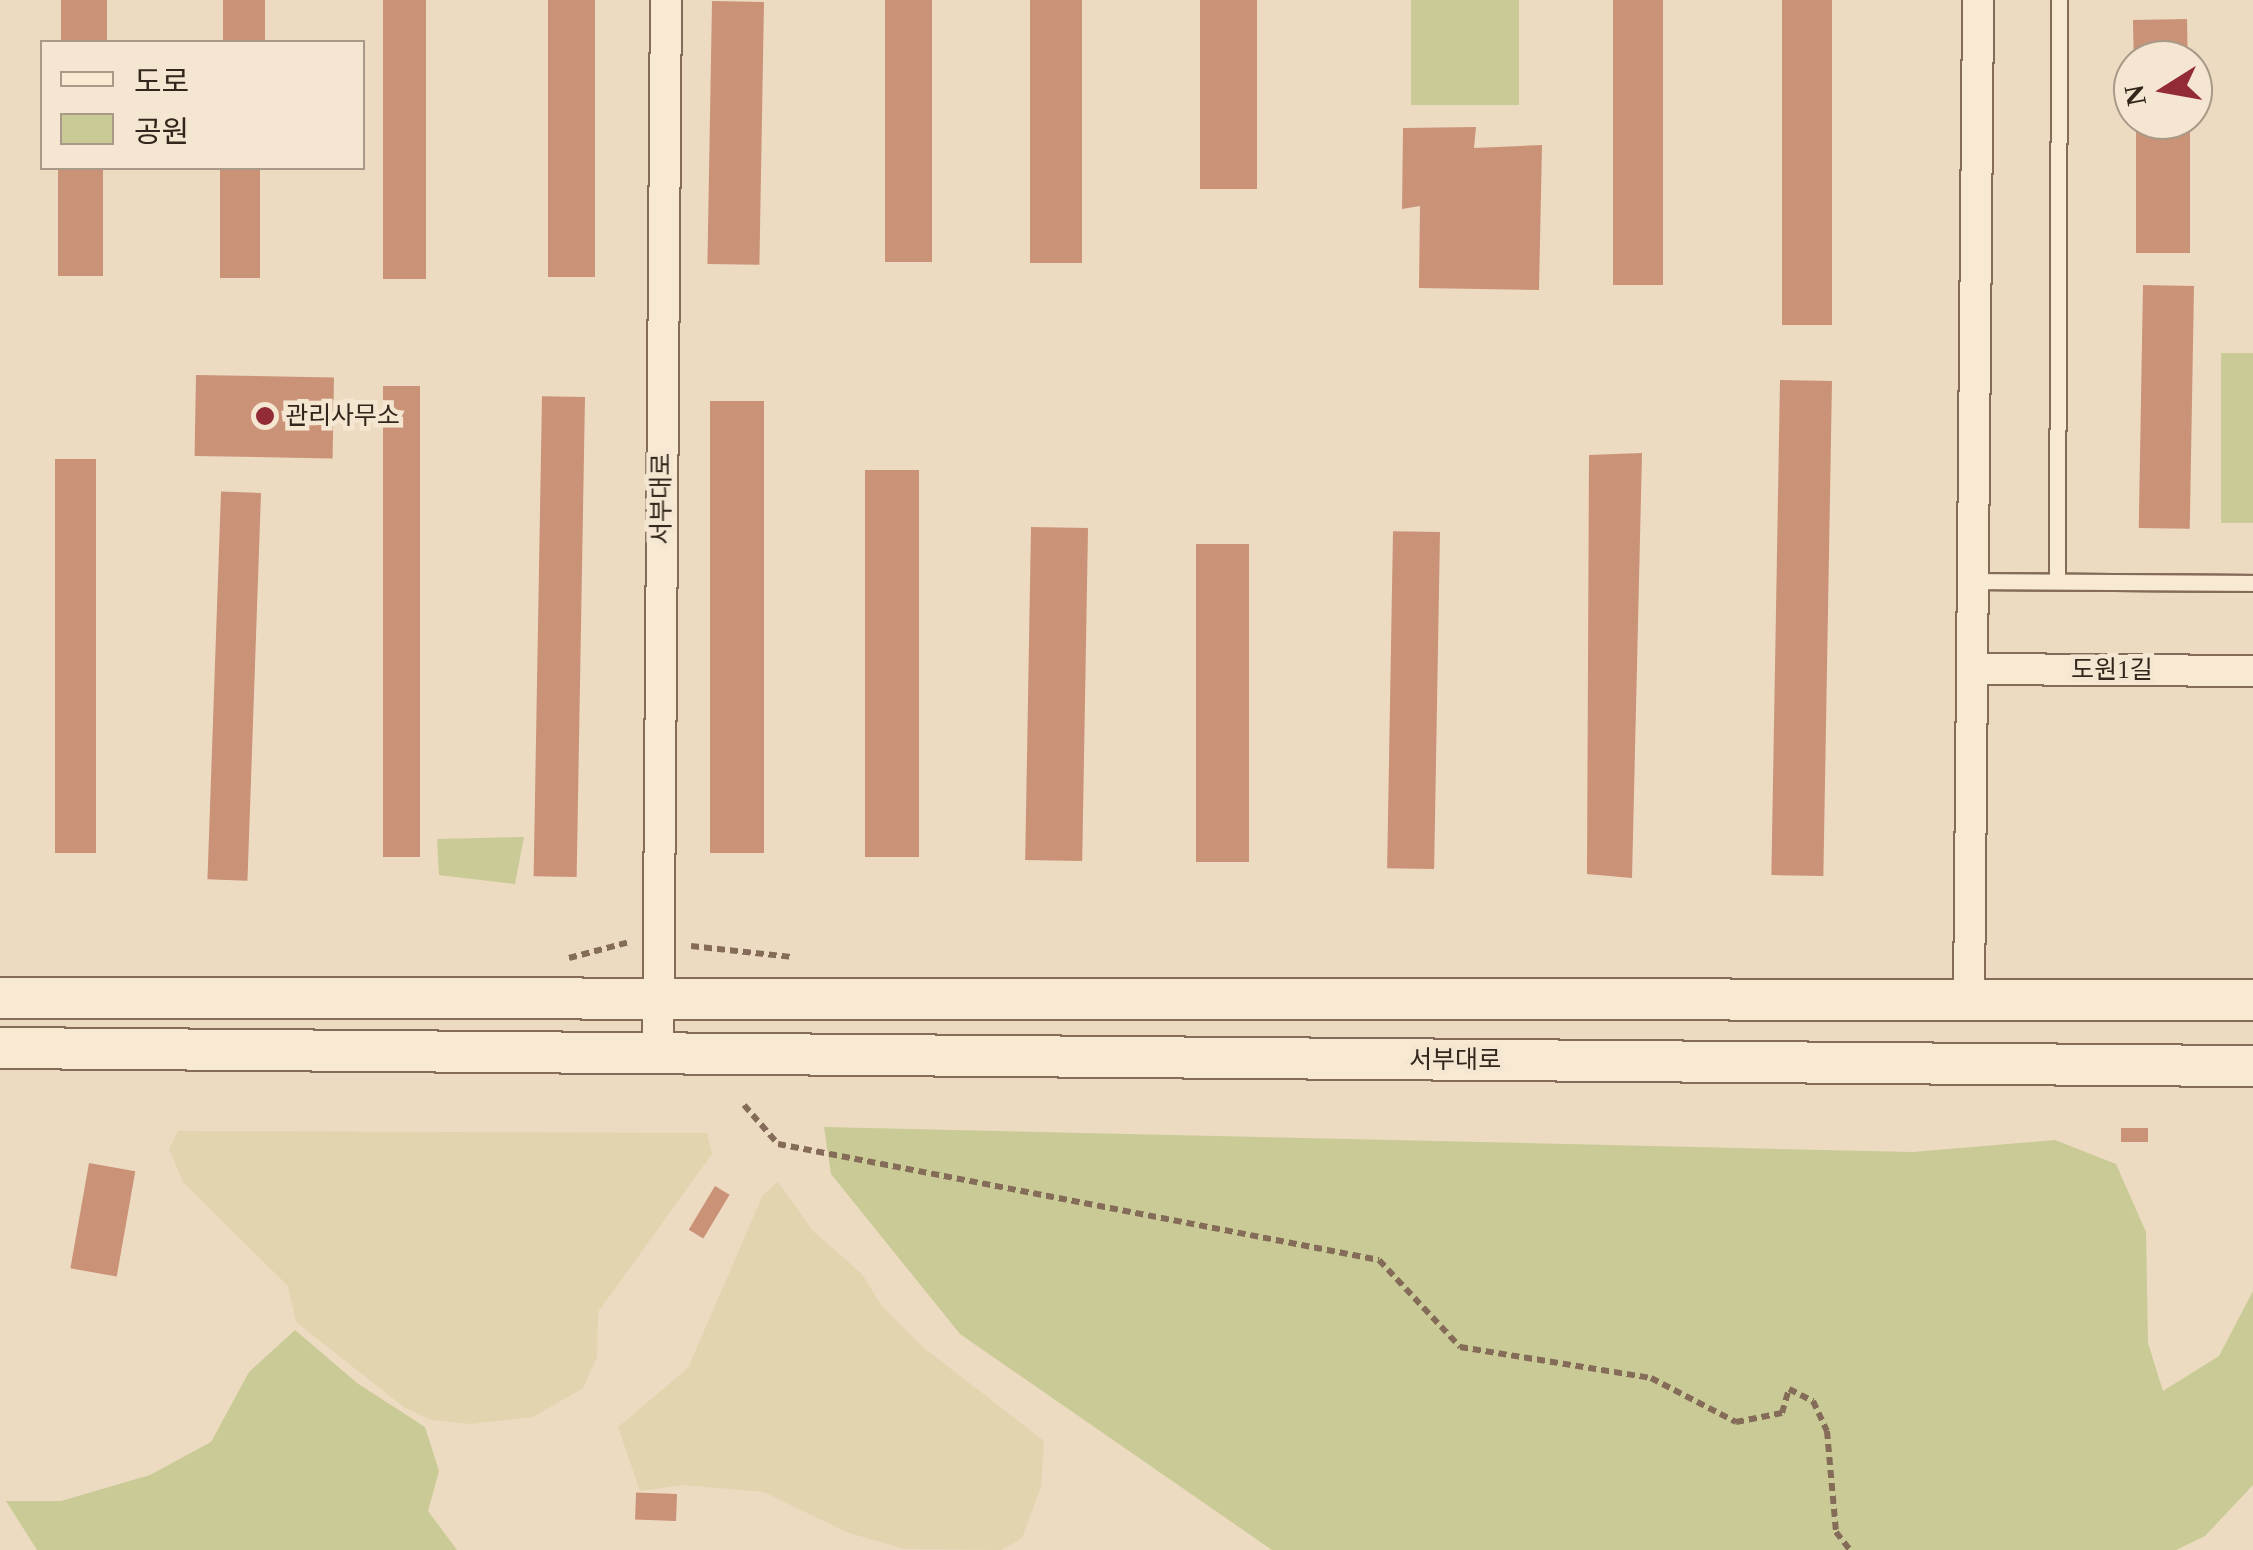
<!DOCTYPE html>
<html>
<head>
<meta charset="utf-8">
<style>
	body { margin:0 }
	#map { position:relative; width:2253px; height:1550px; overflow:hidden; background:#ecdbc1; font-family:"Times New Roman","Noto Sans KR",serif }
	div>[style] { position:absolute }
	.farmland>* { inset:0; background:#e2d4ae }
	.green>* { inset:0; background:#c9ca95; transform-origin:0 0 }
	.building>* { inset:0; background:#ca9277; transform-origin:0 0 }
	.path>* { height:6px; margin-top:-3px; transform-origin:0; background:repeating-linear-gradient(90deg,#856c59 0 8px,transparent 0 13px) }
	.roads { filter:drop-shadow(2px 0 #856c59) drop-shadow(-2px 0 #856c59) drop-shadow(0 2px #856c59) drop-shadow(0 -2px #856c59) }
	.lane>* { height:15px; margin:-7.5px; padding:0 7.5px; transform-origin:7.5px; border-radius:7.5px; background:#f8e9d3 }
	.street>* { height:30px; margin:-15px; padding:0 15px; transform-origin:15px; border-radius:15px; background:#f8e9d3 }
	.secondary>* { height:40px; margin:-20px; padding:0 20px; transform-origin:20px; border-radius:20px; background:#f8e9d3 }
	.dots>* { width:28px; height:28px; translate:-50% -50%; box-sizing:border-box; border:5px solid #f4e6d0; border-radius:50% }
	span { translate:-50% -50%; white-space:nowrap; text-align:center; line-height:1.15; -webkit-text-stroke:9px #f4e6d0; paint-order:stroke }
	.poi-label { font-size:25px; color:#35261d }
	.left { translate:0 -50%; text-align:left }
	.street-label { font-size:25px; color:#35261d }
	.legend { position:absolute; left:40px; top:40px; width:325px; height:130px; box-sizing:border-box; background:#f4e6d0; border:2px solid #a89988; margin:0; padding:12px 18px; list-style:none; font-size:30px; color:#35261d }
	.legend li { display:flex; align-items:center; gap:20px; height:50px }
	.legend b { width:50px; border:2px solid #a89988 }
	.north { position:absolute; left:2113px; top:40px; width:100px; height:100px; box-sizing:border-box; background:#f4e6d0; border:2px solid #a89988; border-radius:50%; rotate:259deg; font-size:28px; font-weight:700; line-height:40px; text-align:center; color:#35261d }
	.north::after { content:''; display:block; margin:auto; width:35px; height:45px; background:#922b35; clip-path:polygon(50% 0,100% 100%,50% 72%,0 100%) }
</style>
</head>
<body>
<div id="map">
	<div class="farmland">
		<div style="clip-path:polygon(178px 1131px,707px 1133px,712px 1154px,598px 1312px,597px 1357px,583px 1388px,533px 1417px,471px 1424px,432px 1420px,405px 1408px,296px 1322px,288px 1286px,183px 1182px,169px 1149px)"></div>
		<div style="clip-path:polygon(778px 1182px,814px 1232px,862px 1274px,881px 1305px,924px 1348px,1044px 1441px,1041px 1487px,1022px 1538px,1001px 1550px,905px 1549px,846px 1532px,764px 1492px,683px 1485px,640px 1491px,618px 1427px,688px 1368px,763px 1195px)"></div>
	</div>
	<div class="green">
		<div style="left:1411px;top:0;width:108px;height:105px"></div>
		<div style="left:2221px;top:353px;width:32px;height:170px"></div>
		<div style="clip-path:polygon(524px 837px,515px 884px,439px 875px,437px 839px)"></div>
		<div style="clip-path:polygon(824px 1127px,1913px 1152px,2055px 1140px,2116px 1164px,2146px 1232px,2148px 1343px,2163px 1391px,2219px 1356px,2253px 1291px,2253px 1485px,2205px 1536px,2176px 1550px,1272px 1550px,960px 1334px,831px 1174px)"></div>
		<div style="clip-path:polygon(295px 1330px,357px 1383px,425px 1427px,439px 1471px,428px 1511px,457px 1550px,37px 1550px,6px 1501px,61px 1501px,150px 1475px,211px 1442px,249px 1372px)"></div>
	</div>
	<div class="building">
		<div style="left:61px;top:0;width:46px;height:42px"></div>
		<div style="left:223px;top:0;width:42px;height:42px"></div>
		<div style="left:383px;top:0;width:43px;height:279px"></div>
		<div style="left:548px;top:0;width:47px;height:277px"></div>
		<div style="left:885px;top:0;width:47px;height:262px"></div>
		<div style="left:1030px;top:0;width:52px;height:263px"></div>
		<div style="left:1200px;top:0;width:57px;height:189px"></div>
		<div style="left:1613px;top:0;width:50px;height:285px"></div>
		<div style="left:1782px;top:0;width:50px;height:325px"></div>
		<div style="left:712px;top:1px;width:52px;height:263px;rotate:1deg"></div>
		<div style="left:2187px;top:19px;width:41px;height:54px;rotate:89deg"></div>
		<div style="left:2136px;top:120px;width:54px;height:133px"></div>
		<div style="clip-path:polygon(1476px 127px,1474px 148px,1542px 145px,1539px 290px,1419px 288px,1420px 206px,1402px 209px,1403px 128px)"></div>
		<div style="left:58px;top:168px;width:45px;height:108px"></div>
		<div style="left:220px;top:168px;width:40px;height:110px"></div>
		<div style="left:2143px;top:285px;width:51px;height:243px;rotate:1deg"></div>
		<div style="left:196px;top:375px;width:138px;height:81px;rotate:1deg"></div>
		<div style="left:1832px;top:381px;width:495px;height:52px;rotate:91deg"></div>
		<div style="left:420px;top:386px;width:471px;height:37px;rotate:90deg"></div>
		<div style="left:585px;top:397px;width:480px;height:43px;rotate:91deg"></div>
		<div style="left:764px;top:401px;width:452px;height:54px;rotate:90deg"></div>
		<div style="clip-path:polygon(1642px 453px,1632px 878px,1587px 874px,1589px 455px)"></div>
		<div style="left:96px;top:459px;width:394px;height:41px;rotate:90deg"></div>
		<div style="left:865px;top:470px;width:54px;height:387px"></div>
		<div style="left:261px;top:493px;width:388px;height:40px;rotate:92deg"></div>
		<div style="left:1088px;top:528px;width:333px;height:57px;rotate:91deg"></div>
		<div style="left:1440px;top:532px;width:337px;height:47px;rotate:91deg"></div>
		<div style="left:1196px;top:544px;width:53px;height:318px"></div>
		<div style="left:2121px;top:1128px;width:27px;height:14px"></div>
		<div style="left:89px;top:1163px;width:47px;height:107px;rotate:10deg"></div>
		<div style="left:715px;top:1186px;width:17px;height:51px;rotate:31deg"></div>
		<div style="left:677px;top:1494px;width:27px;height:41px;rotate:92deg"></div>
	</div>
	<div class="path">
		<div style="left:691px;top:946px;width:103px;rotate:6.2deg"></div>
		<div style="left:569px;top:958px;width:62px;rotate:-14.9deg"></div>
		<div style="left:744px;top:1105px;width:52px;rotate:48.9deg"></div>
		<div style="left:778px;top:1144px;width:612px;rotate:10.92deg"></div>
		<div style="left:1379px;top:1260px;width:119px;rotate:47deg"></div>
		<div style="left:1460px;top:1347px;width:193px;rotate:9.2deg"></div>
		<div style="left:1651px;top:1378px;width:96px;rotate:27.4deg"></div>
		<div style="left:1736px;top:1422px;width:47px;rotate:-11.1deg"></div>
		<div style="left:1782px;top:1413px;width:25px;rotate:-74deg"></div>
		<div style="left:1789px;top:1389px;width:27px;rotate:27deg"></div>
		<div style="left:1813px;top:1401px;width:33px;rotate:65deg"></div>
		<div style="left:1827px;top:1431px;width:101px;rotate:84.9deg"></div>
		<div style="left:1836px;top:1532px;width:23px;rotate:52deg"></div>
	</div>
	<div class="roads">
		<div class="lane">
			<div style="left:2057px;top:578px;width:578px;rotate:-89.8deg"></div>
			<div style="left:1973px;top:581px;width:280px;rotate:0.4deg"></div>
		</div>
		<div class="street">
			<div style="left:1972px;top:669px;width:281px;rotate:0.4deg"></div>
			<div style="left:1969px;top:1000px;width:1000px;rotate:-89.48deg"></div>
			<div style="left:658px;top:1055px;width:1055px;rotate:-89.57deg"></div>
		</div>
		<div class="secondary">
			<div style="left:0;top:998px;width:2253px;rotate:0.05deg"></div>
			<div style="left:0;top:1048px;width:2253px;rotate:0.46deg"></div>
		</div>
	</div>
	<div class="dots">
		<div style="left:265px;top:416px;background:#922b35"></div>
	</div>
	<div class="poi-label">
		<span class="left" style="left:285px;top:416px">관리사무소</span>
	</div>
	<div class="street-label">
		<span style="left:662px;top:499px;rotate:-90deg">서부대로</span>
		<span style="left:2112px;top:670px">도원1길</span>
		<span style="left:1455px;top:1060px">서부대로</span>
	</div>
	<ul class="legend">
	<li><b style="height:12px;background:#f8e9d3"></b>도로</li>
	<li><b style="height:28px;background:#c9ca95"></b>공원</li>
	</ul>
	<div class="north">N</div>
</div>
</body>
</html>
